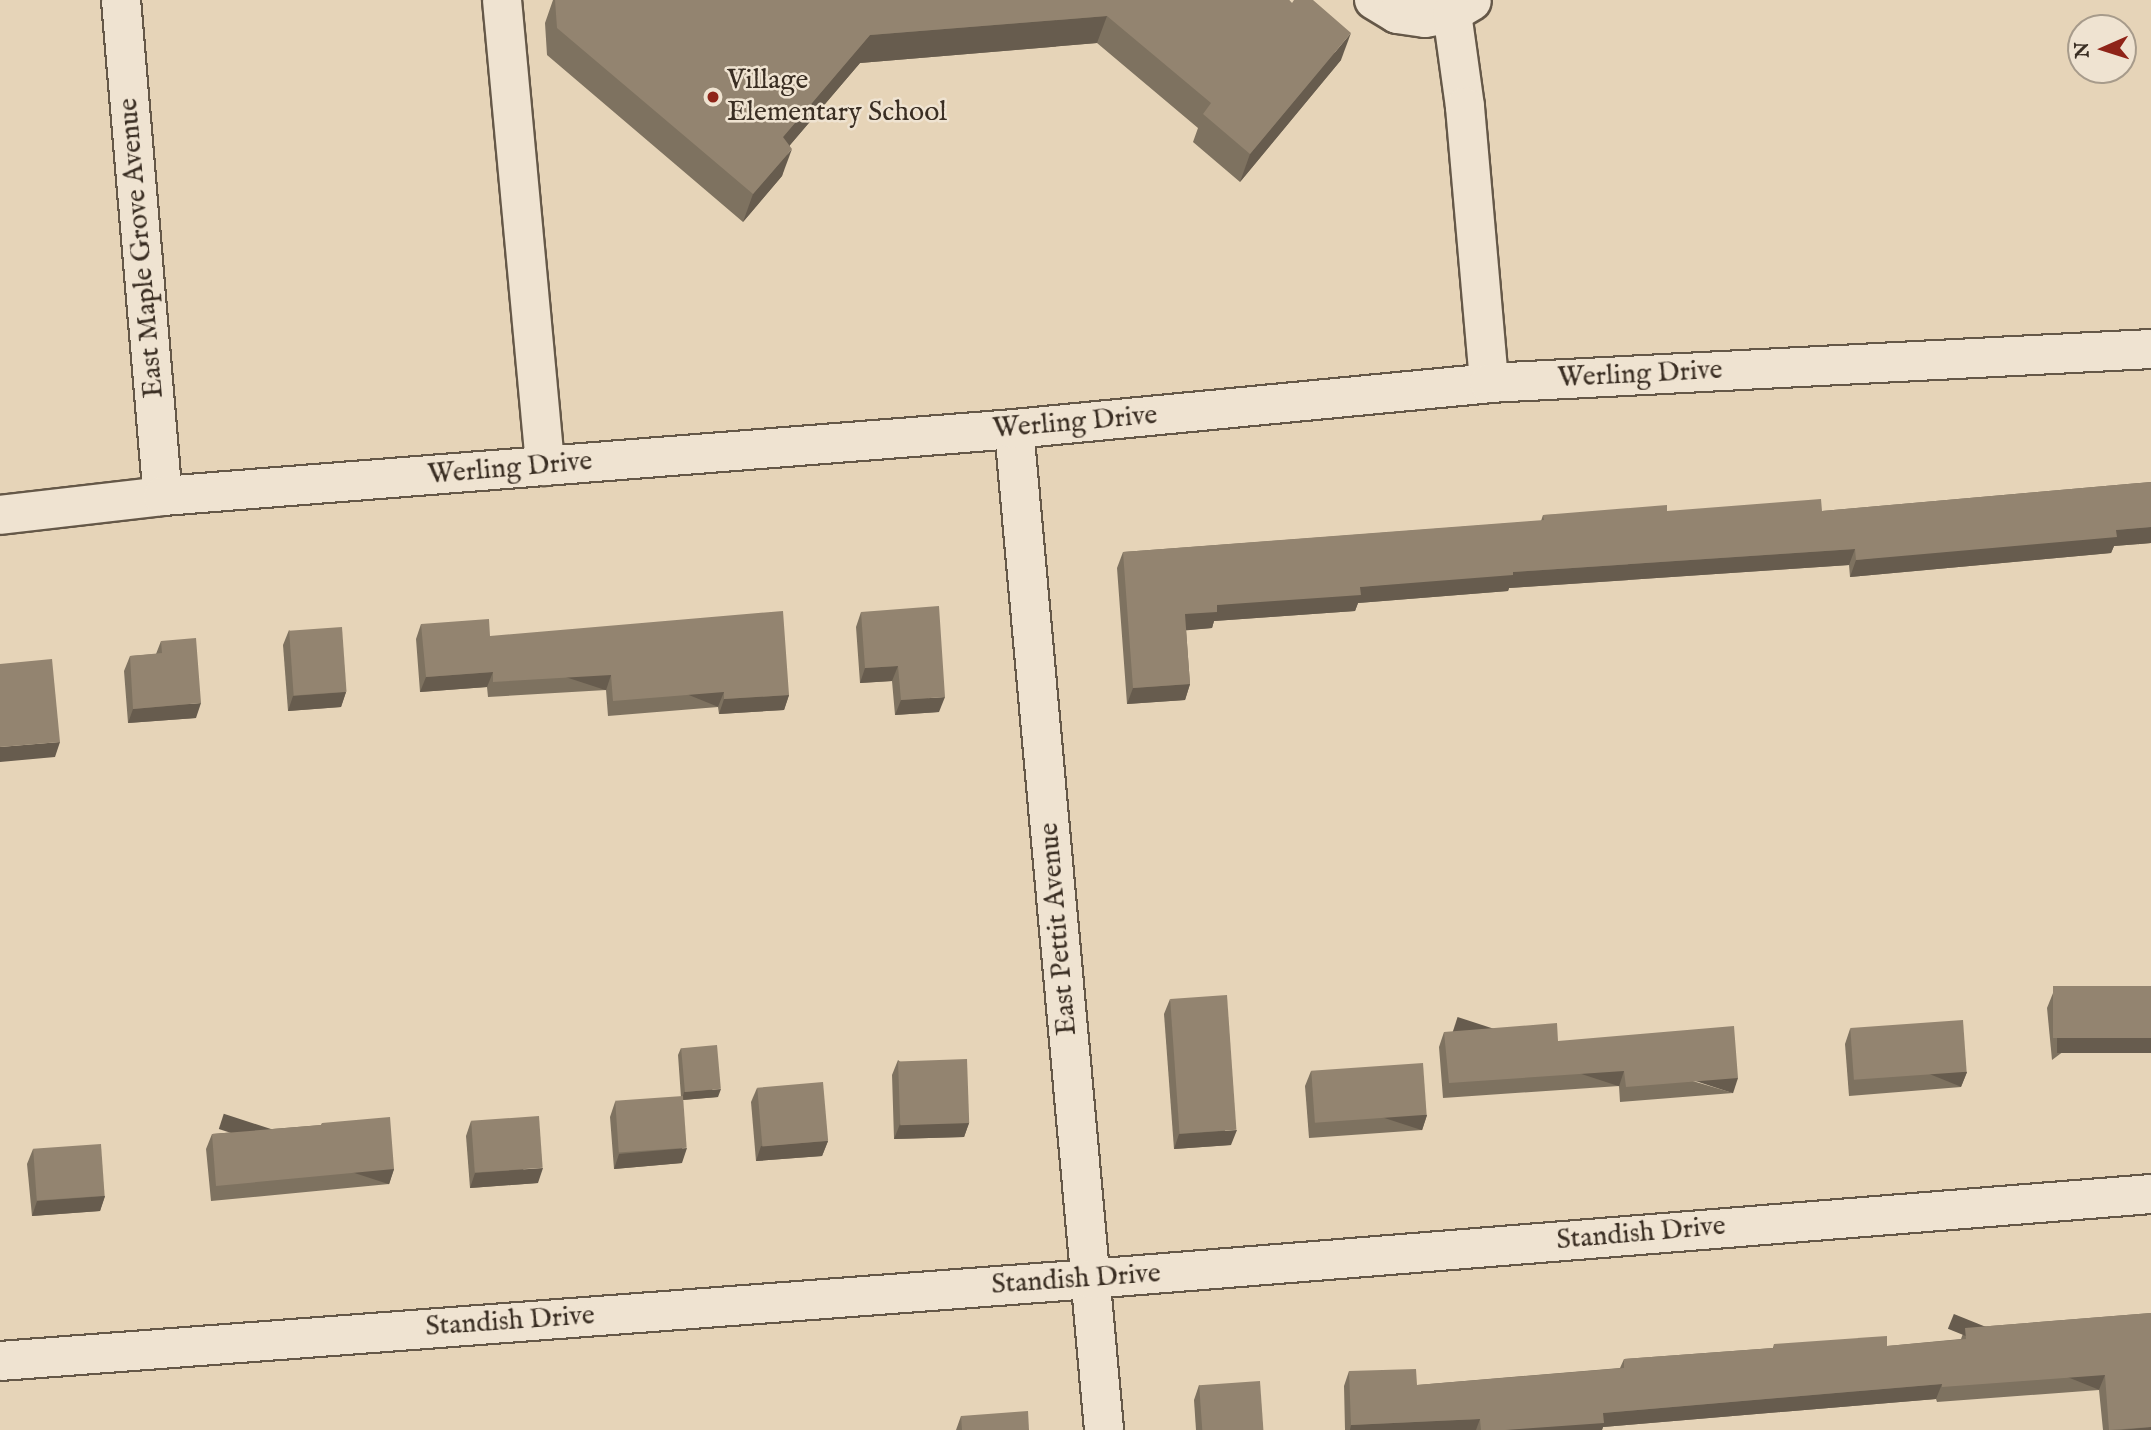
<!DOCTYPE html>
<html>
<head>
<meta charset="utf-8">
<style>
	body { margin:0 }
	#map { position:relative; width:2151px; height:1430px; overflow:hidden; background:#e6d4b8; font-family:"IM FELL English",serif }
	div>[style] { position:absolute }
	.roads { filter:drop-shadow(2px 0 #655848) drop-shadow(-2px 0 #655848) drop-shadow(0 2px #655848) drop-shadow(0 -2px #655848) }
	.minor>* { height:38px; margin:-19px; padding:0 19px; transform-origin:19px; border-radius:19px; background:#efe3d1 }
	.wall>* { inset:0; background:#7e7260 }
	.shaded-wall>* { inset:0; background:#675c4e; transform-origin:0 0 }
	.building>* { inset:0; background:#938470; transform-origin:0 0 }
	.dots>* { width:19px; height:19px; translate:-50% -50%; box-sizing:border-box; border:4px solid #efe3d1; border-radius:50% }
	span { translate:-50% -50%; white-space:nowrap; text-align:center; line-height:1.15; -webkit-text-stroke:5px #efe3d1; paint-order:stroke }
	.poi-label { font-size:28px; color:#3a2e23 }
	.left { translate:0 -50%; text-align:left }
	.street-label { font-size:28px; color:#3a2e23 }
	.north { position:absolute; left:2067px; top:14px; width:70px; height:70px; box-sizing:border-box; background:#efe3d1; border:2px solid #a79b8b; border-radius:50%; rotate:267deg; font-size:19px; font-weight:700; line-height:28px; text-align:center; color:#3a2e23 }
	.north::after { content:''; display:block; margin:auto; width:24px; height:32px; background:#8f2418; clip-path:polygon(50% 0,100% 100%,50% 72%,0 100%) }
</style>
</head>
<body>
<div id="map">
	<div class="roads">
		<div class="minor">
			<div style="left:121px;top:0;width:498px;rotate:85.2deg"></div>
			<div style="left:502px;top:0;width:468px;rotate:84.7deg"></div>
			<div style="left:1374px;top:0;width:27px;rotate:31deg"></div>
			<div style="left:1397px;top:14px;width:28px;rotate:8deg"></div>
			<div style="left:1425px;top:18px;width:27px;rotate:-10deg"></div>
			<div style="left:1452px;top:13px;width:23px;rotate:-31deg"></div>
			<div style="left:1452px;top:13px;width:95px;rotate:82.1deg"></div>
			<div style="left:1465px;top:107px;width:277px;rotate:85deg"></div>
			<div style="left:1014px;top:429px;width:1005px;rotate:84.86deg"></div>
			<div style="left:0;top:515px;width:164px;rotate:-6.6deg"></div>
			<div style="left:163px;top:496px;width:854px;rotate:-4.5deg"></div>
			<div style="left:1014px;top:429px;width:477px;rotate:-5.5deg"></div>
			<div style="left:1489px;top:383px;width:663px;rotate:-2.94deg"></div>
			<div style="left:0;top:1361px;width:1093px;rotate:-4.3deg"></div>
			<div style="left:1090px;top:1279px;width:1064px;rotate:-4.58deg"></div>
		</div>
	</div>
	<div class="wall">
		<div style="clip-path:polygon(553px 0,1289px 0,1341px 60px,1240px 182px,1193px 142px,1198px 128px,1097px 43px,860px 63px,790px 145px,782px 176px,743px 222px,547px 55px,545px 23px)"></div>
		<div style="clip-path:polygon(2151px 482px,2151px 543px,2114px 546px,2111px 553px,1850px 577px,1849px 565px,1509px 588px,1508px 591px,1358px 603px,1355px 611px,1214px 621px,1212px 628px,1186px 630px,1190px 684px,1185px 700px,1127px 704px,1117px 568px,1123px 552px,1541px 521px,1543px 515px,1667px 511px,1822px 511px)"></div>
		<div style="clip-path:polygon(861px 612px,939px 712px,895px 715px,892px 681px,860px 683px,856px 627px)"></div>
		<div style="clip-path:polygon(421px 624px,490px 636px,789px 695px,784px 710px,719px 714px,718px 707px,608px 716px,606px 690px,488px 697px,487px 687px,420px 692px,416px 639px)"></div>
		<div style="clip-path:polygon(289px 630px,346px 692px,341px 707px,288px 711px,283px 645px)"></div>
		<div style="clip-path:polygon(161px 641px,196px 718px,128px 723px,124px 671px,130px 656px,156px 654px)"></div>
		<div style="clip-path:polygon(2151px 986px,2052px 1060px,2047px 1008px,2053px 993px)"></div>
		<div style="clip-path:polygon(1170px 999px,1231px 1145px,1174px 1149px,1164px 1014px)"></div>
		<div style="clip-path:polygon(1850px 1029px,1967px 1072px,1961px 1087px,1849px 1096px,1845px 1044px)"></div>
		<div style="clip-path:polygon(1444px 1032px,1558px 1041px,1733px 1093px,1620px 1102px,1619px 1086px,1443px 1098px,1439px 1047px)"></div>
		<div style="clip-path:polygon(681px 1048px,718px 1097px,683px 1100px,682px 1163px,614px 1169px,610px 1117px,615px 1102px,681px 1097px,678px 1055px)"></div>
		<div style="clip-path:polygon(898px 1060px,969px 1123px,964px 1137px,894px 1139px,892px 1075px)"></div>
		<div style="clip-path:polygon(1311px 1071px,1427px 1115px,1422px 1130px,1309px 1138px,1305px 1086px)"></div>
		<div style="clip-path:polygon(757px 1088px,828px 1141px,822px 1156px,756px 1161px,751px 1102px)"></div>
		<div style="clip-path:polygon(471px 1121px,538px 1183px,470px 1188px,466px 1136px)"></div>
		<div style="clip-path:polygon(322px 1123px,394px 1169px,389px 1184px,211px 1201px,206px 1149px,212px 1134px,321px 1125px)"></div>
		<div style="clip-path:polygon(33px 1149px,105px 1196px,100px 1211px,32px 1216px,27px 1164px)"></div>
		<div style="clip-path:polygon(2151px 1313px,2151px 1430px,2103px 1430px,2099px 1390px,1937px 1402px,1936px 1399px,1603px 1427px,1602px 1430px,1345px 1430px,1344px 1386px,1349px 1371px,1417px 1385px,1620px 1368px,1624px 1359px,1773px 1348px,1774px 1344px,1887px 1346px,1961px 1339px,1965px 1328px)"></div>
		<div style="clip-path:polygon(1199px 1385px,1263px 1430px,1196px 1430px,1194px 1400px)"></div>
		<div style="clip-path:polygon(961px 1416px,1029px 1430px,956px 1430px)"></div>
	</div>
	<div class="shaded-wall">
		<div style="clip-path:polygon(1107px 16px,1097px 43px,860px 63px,773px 165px,783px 137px,870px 35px)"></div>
		<div style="clip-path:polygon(1351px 33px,1341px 60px,1240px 182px,1250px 154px)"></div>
		<div style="clip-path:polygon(792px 149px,782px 176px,743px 222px,753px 194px)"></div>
		<div style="clip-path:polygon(2151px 527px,2151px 543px,2114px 546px,2111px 553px,1850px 577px,1856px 560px,2116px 530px)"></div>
		<div style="clip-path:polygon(1855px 549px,1849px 565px,1509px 588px,1508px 591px,1358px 603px,1355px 611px,1214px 621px,1212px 628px,1179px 631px,1185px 614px,1217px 605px,1360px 587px,1513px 572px)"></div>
		<div style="clip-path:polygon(898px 666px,892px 681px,860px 683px,865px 668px)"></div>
		<div style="clip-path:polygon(493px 672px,487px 687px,420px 692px,426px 677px)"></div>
		<div style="left:611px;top:675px;width:16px;height:118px;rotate:108deg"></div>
		<div style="clip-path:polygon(1190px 684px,1185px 700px,1127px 704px,1133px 688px)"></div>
		<div style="clip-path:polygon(346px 692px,341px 707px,288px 711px,293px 696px)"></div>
		<div style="left:724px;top:692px;width:16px;height:111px;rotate:112deg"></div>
		<div style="clip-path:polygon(789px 695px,784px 710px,719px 714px,724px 699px)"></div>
		<div style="clip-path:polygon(945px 697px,939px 712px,895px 715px,901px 700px)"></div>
		<div style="clip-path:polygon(201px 703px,196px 718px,128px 723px,133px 709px)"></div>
		<div style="clip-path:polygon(60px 742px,55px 757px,0 762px,0 747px)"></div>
		<div style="left:2151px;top:1038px;width:15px;height:94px;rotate:90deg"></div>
		<div style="left:1624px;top:1071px;width:16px;height:175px;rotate:108deg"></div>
		<div style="left:1967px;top:1072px;width:16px;height:113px;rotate:112deg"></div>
		<div style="left:1738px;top:1078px;width:16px;height:112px;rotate:108deg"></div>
		<div style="clip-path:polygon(721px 1089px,718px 1097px,682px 1100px,684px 1092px)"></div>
		<div style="left:1427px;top:1115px;width:16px;height:112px;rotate:108deg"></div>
		<div style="clip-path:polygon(969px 1123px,964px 1137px,894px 1139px,900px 1124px)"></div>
		<div style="clip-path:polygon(1237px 1130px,1231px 1145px,1174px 1149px,1179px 1134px)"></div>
		<div style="clip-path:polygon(828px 1141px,822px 1156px,756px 1161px,761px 1146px)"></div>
		<div style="clip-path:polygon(687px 1148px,682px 1163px,614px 1169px,619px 1154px)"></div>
		<div style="clip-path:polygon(543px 1168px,538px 1183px,470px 1188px,475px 1173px)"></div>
		<div style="left:394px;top:1169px;width:16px;height:179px;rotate:108deg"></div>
		<div style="clip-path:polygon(105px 1196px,100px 1211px,32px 1216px,37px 1201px)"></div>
		<div style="left:2105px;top:1375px;width:16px;height:163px;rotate:112deg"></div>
		<div style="clip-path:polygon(1942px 1384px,1936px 1399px,1603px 1427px,1602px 1430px,1505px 1430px,1603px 1413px)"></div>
		<div style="clip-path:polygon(1480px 1419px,1476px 1430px,1350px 1430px,1351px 1425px)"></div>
		<div style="clip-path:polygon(2151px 1427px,2151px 1430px,2121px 1430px)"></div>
	</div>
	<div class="building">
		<div style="clip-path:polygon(555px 0,1289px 0,1292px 3px,1294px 0,1313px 0,1351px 33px,1250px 154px,1203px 114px,1211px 103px,1107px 16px,870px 35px,783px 137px,792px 149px,753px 194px,557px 28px)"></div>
		<div style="clip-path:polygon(2151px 482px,2151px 527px,2116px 530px,2117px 537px,1856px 560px,1855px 549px,1513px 572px,1513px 575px,1360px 587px,1361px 595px,1217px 605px,1217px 612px,1185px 614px,1190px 684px,1133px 688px,1123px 552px,1544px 520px,1543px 515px,1667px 505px,1667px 511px,1821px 499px,1822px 511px)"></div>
		<div style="clip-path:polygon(939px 606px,945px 697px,901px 700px,898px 666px,865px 668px,861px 612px)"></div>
		<div style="clip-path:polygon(783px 611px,789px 695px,724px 699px,724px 692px,613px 701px,611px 675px,493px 682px,493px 672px,426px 677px,421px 624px,489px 619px,490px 636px)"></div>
		<div style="left:342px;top:627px;width:65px;height:53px;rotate:86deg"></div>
		<div style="clip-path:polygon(196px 638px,201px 703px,133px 709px,130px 656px,162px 653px,161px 641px)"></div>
		<div style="clip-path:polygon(52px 659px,60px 742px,0 747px,0 664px)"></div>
		<div style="left:2151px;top:986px;width:52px;height:98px;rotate:90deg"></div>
		<div style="left:1227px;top:995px;width:135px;height:57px;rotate:86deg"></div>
		<div style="left:1963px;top:1020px;width:52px;height:113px;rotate:86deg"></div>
		<div style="clip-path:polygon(1557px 1023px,1558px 1041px,1734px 1026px,1738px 1078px,1626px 1087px,1624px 1071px,1449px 1083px,1444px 1032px)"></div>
		<div style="left:717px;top:1045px;width:44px;height:36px;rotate:85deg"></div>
		<div style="left:967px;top:1059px;width:64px;height:69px;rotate:88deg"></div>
		<div style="left:1423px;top:1063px;width:52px;height:112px;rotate:86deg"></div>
		<div style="left:823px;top:1082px;width:59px;height:66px;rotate:85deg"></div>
		<div style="left:683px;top:1096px;width:52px;height:68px;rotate:86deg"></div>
		<div style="left:539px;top:1116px;width:52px;height:68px;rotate:86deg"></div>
		<div style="clip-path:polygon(390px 1117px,394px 1169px,216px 1186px,212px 1134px,322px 1125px,322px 1123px)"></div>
		<div style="left:101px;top:1144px;width:52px;height:68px;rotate:86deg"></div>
		<div style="clip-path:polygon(2151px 1313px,2151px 1427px,2109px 1430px,2105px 1375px,1942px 1387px,1942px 1384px,1603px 1413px,1604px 1423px,1505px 1430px,1481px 1430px,1480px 1419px,1351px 1425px,1349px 1371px,1416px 1369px,1417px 1385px,1624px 1368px,1624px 1359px,1774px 1348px,1774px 1344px,1887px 1336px,1887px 1346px,1966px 1339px,1965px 1328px)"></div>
		<div style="left:1260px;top:1381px;width:49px;height:61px;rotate:86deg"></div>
		<div style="clip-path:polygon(1028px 1411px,1029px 1430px,962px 1430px,961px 1416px)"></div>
	</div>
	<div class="dots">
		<div style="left:713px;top:97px;background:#8f2418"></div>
	</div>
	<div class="poi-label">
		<span class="left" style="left:727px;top:97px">Village<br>Elementary School</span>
	</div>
	<div class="street-label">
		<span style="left:142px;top:248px;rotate:-95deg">East Maple Grove Avenue</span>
		<span style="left:1640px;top:375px;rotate:-3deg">Werling Drive</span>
		<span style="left:1075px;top:423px;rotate:-5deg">Werling Drive</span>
		<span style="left:510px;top:469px;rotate:-5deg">Werling Drive</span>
		<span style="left:1059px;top:929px;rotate:-95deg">East Pettit Avenue</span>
		<span style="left:1641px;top:1234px;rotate:-5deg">Standish Drive</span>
		<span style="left:1076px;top:1280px;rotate:-4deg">Standish Drive</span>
		<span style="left:510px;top:1322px;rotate:-4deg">Standish Drive</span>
	</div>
	<div class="north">N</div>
</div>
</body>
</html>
